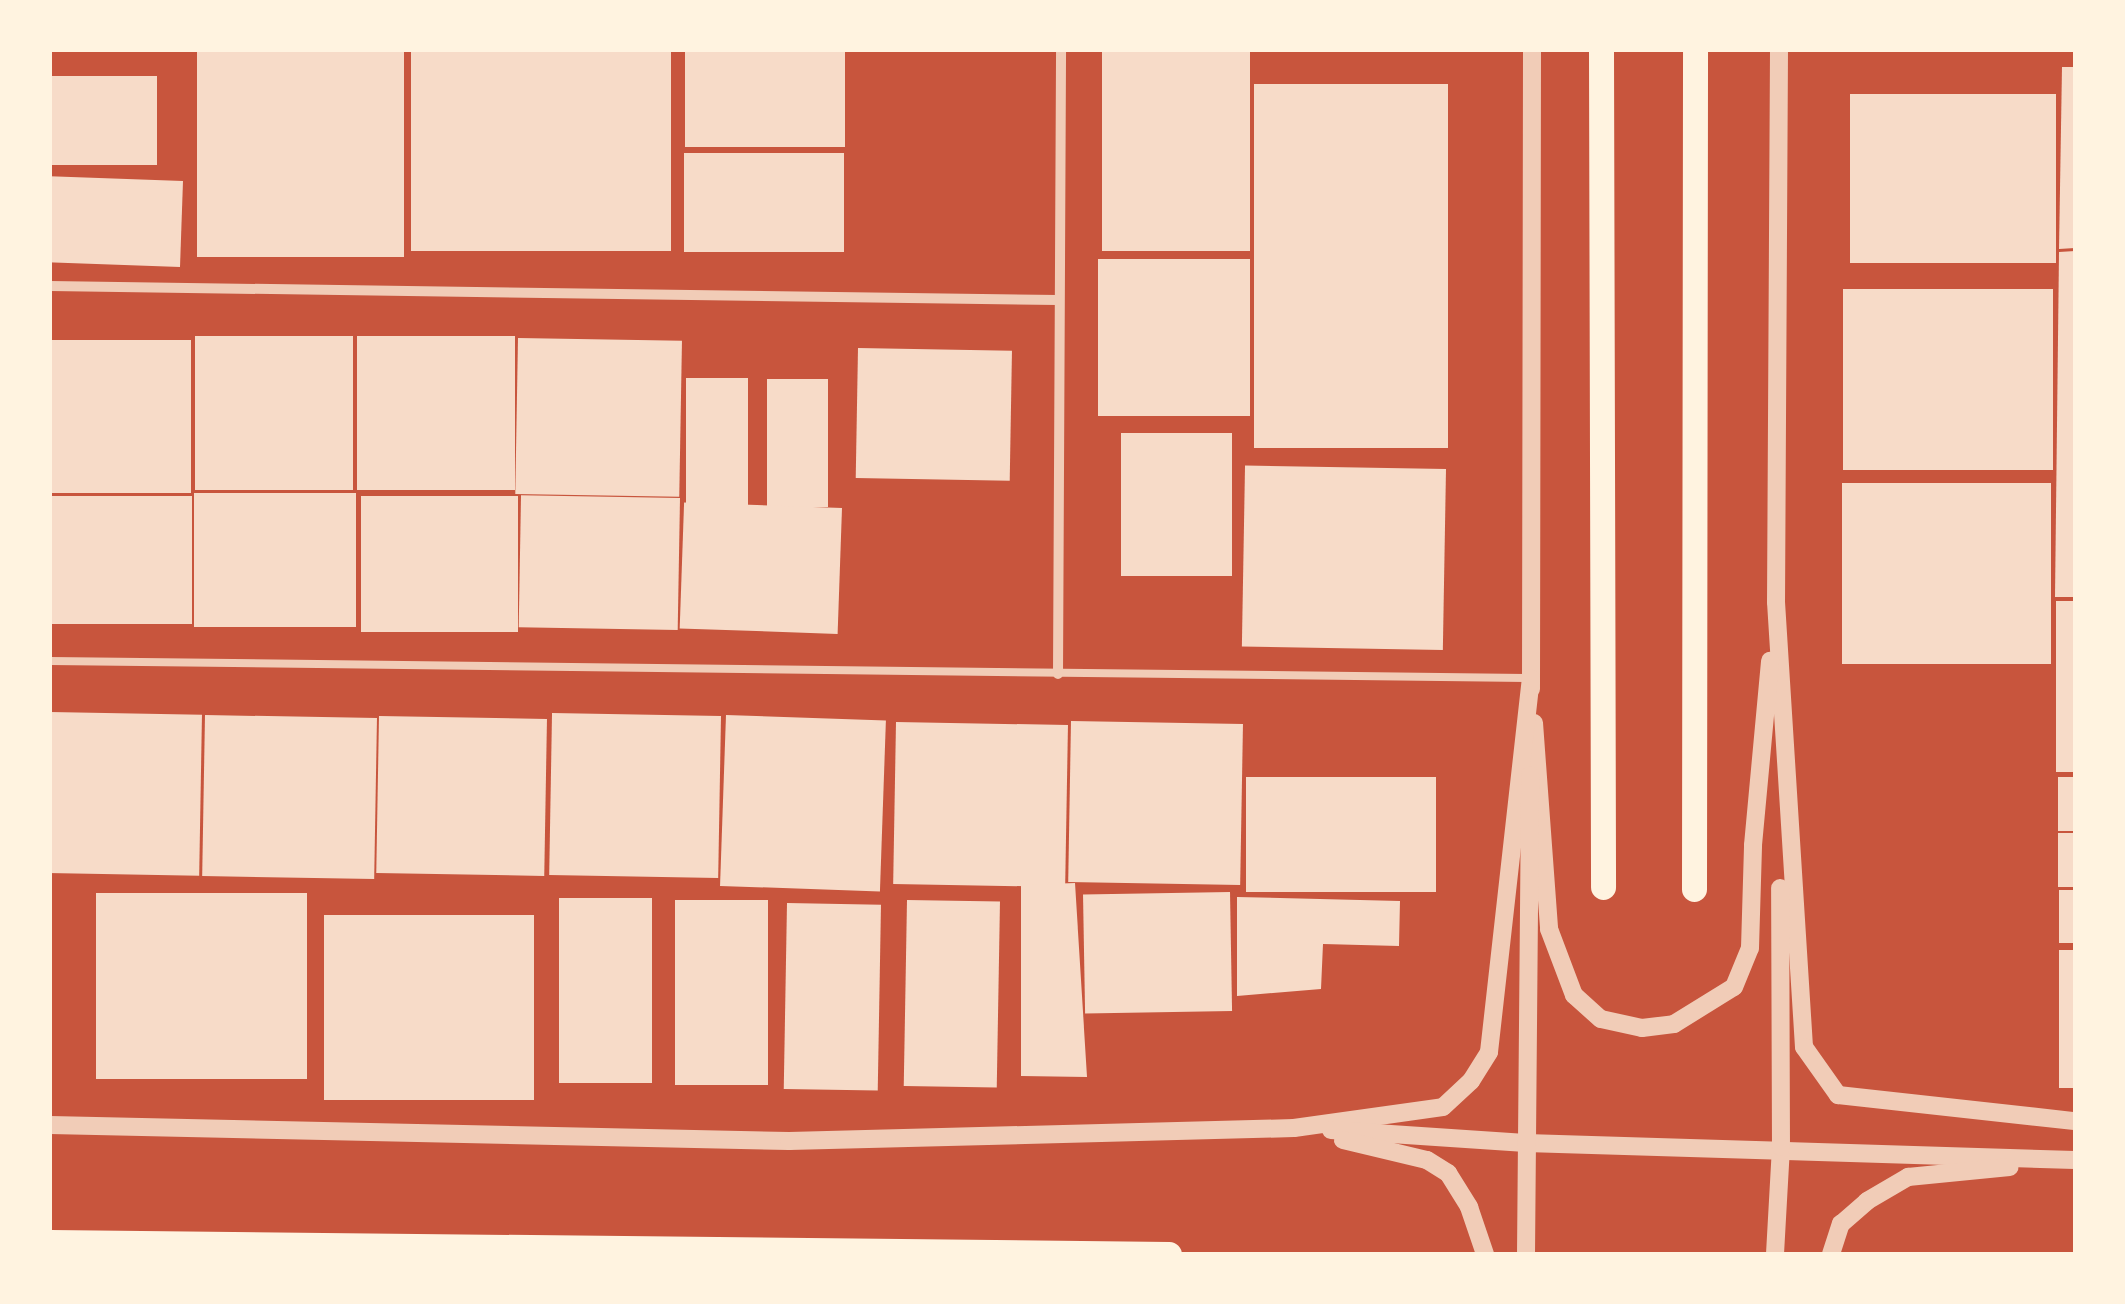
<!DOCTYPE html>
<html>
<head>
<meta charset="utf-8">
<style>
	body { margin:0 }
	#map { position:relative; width:2125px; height:1304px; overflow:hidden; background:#c8553d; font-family:Rubik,sans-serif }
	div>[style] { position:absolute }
	.building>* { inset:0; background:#f7dbc8; transform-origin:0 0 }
	.service>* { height:8px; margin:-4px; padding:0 4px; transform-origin:4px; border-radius:4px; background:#f1ccb7 }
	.minor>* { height:10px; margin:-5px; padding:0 5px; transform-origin:5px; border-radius:5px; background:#f1ccb7 }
	.tertiary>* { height:18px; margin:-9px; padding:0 9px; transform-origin:9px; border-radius:9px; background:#f1ccb7 }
	.primary>* { height:25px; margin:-12.5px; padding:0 12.5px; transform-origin:12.5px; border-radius:12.5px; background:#fff3e0 }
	span { translate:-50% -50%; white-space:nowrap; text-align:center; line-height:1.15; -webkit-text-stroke:8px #fff3e0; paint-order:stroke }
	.frame { position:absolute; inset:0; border:52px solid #fff3e0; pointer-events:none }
</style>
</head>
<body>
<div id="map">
	<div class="building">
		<div style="left:197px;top:50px;width:207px;height:207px"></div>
		<div style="left:411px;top:50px;width:260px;height:201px"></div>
		<div style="left:685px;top:50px;width:160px;height:97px"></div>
		<div style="left:1102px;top:50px;width:148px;height:201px"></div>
		<div style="clip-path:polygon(2062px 67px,2075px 67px,2075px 248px,2059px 249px)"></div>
		<div style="left:50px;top:76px;width:107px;height:89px"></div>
		<div style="left:1254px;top:84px;width:194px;height:364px"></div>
		<div style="left:2056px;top:94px;width:169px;height:206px;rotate:90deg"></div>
		<div style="left:684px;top:153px;width:160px;height:99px"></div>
		<div style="left:183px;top:181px;width:86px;height:133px;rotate:92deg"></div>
		<div style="clip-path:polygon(2075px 251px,2075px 597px,2055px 597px,2059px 252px)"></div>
		<div style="left:1250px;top:259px;width:157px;height:152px;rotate:90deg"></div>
		<div style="left:2053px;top:289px;width:181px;height:210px;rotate:90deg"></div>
		<div style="left:353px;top:336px;width:154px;height:158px;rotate:90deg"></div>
		<div style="left:515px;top:336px;width:154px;height:158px;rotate:90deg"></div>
		<div style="left:518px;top:338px;width:164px;height:156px;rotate:1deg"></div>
		<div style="left:191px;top:340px;width:153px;height:141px;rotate:90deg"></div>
		<div style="left:858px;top:348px;width:154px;height:130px;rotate:1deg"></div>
		<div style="left:686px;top:378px;width:62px;height:127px"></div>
		<div style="left:767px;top:379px;width:61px;height:128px"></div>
		<div style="left:1121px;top:433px;width:111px;height:143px"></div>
		<div style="left:1446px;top:469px;width:181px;height:201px;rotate:91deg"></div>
		<div style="left:2051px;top:483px;width:181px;height:209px;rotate:90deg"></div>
		<div style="left:194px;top:493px;width:162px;height:134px"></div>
		<div style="left:50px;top:496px;width:142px;height:128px"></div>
		<div style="left:361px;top:496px;width:157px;height:136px"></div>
		<div style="left:680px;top:498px;width:132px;height:159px;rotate:91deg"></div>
		<div style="left:842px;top:508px;width:126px;height:158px;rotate:92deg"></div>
		<div style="left:2056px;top:601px;width:19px;height:171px"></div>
		<div style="left:50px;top:712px;width:152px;height:161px;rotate:1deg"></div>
		<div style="left:205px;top:715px;width:172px;height:161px;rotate:1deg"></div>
		<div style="left:726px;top:715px;width:160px;height:171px;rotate:2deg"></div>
		<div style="left:379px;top:716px;width:168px;height:157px;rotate:1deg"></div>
		<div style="left:721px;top:716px;width:162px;height:169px;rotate:91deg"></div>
		<div style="left:1071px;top:721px;width:172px;height:161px;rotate:1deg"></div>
		<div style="left:896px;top:722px;width:172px;height:162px;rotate:1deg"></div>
		<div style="left:1246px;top:777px;width:190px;height:115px"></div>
		<div style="left:2058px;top:777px;width:17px;height:54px"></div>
		<div style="left:2058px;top:833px;width:17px;height:54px"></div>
		<div style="clip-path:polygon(1075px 883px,1087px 1077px,1021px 1076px,1021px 885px)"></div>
		<div style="left:2059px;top:890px;width:16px;height:53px"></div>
		<div style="left:1230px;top:892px;width:119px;height:147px;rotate:89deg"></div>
		<div style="left:96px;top:893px;width:211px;height:186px"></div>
		<div style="clip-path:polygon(1237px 897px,1400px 901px,1399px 946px,1323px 944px,1321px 989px,1237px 996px)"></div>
		<div style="left:559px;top:898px;width:93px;height:185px"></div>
		<div style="left:675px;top:900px;width:93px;height:185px"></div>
		<div style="left:907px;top:900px;width:93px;height:186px;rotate:1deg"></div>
		<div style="left:787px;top:903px;width:94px;height:186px;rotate:1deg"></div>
		<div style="left:324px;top:915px;width:210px;height:185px"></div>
		<div style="left:2059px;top:950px;width:16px;height:138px"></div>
	</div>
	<div class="service">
		<div style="left:50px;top:661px;width:1480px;rotate:0.66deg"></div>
	</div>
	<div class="minor">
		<div style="left:50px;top:286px;width:1008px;rotate:0.8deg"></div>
		<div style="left:1058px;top:674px;width:624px;rotate:-89.72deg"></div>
	</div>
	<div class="tertiary">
		<div style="left:1779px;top:50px;width:552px;rotate:90.31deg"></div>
		<div style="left:1776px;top:602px;width:446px;rotate:86.4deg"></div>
		<div style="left:1804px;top:1047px;width:59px;rotate:54.7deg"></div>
		<div style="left:1838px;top:1095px;width:238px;rotate:6.3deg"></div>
		<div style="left:1531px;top:689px;width:639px;rotate:-89.91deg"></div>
		<div style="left:1534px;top:723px;width:207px;rotate:85.8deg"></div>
		<div style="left:1549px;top:929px;width:71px;rotate:69.3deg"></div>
		<div style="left:1574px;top:995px;width:36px;rotate:42deg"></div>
		<div style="left:1601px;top:1019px;width:42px;rotate:12.4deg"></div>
		<div style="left:1642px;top:1028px;width:32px;rotate:-7deg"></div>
		<div style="left:1674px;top:1024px;width:70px;rotate:-31.7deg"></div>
		<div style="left:1734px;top:987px;width:42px;rotate:-67.7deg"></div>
		<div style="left:1750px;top:948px;width:103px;rotate:-88.3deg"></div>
		<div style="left:1753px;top:845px;width:185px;rotate:-84.7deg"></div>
		<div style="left:50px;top:1125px;width:739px;rotate:1.24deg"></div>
		<div style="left:789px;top:1141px;width:505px;rotate:-1.47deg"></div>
		<div style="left:1294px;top:1128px;width:150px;rotate:-8deg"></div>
		<div style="left:1443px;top:1107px;width:38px;rotate:-43deg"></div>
		<div style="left:1471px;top:1081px;width:34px;rotate:-58deg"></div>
		<div style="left:1489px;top:1052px;width:376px;rotate:-83.6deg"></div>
		<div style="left:1331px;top:1130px;width:195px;rotate:3.8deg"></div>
		<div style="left:1526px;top:1143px;width:549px;rotate:1.77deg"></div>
		<div style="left:1343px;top:1140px;width:86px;rotate:13.4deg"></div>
		<div style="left:1427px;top:1160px;width:25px;rotate:32deg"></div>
		<div style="left:1448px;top:1173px;width:40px;rotate:58deg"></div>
		<div style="left:1469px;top:1207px;width:50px;rotate:71.2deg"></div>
		<div style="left:1526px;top:1254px;width:479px;rotate:-89.5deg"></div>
		<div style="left:1775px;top:1254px;width:107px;rotate:-86.8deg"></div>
		<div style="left:1781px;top:1147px;width:259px;rotate:-90.2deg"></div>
		<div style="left:1831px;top:1254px;width:32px;rotate:-72deg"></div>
		<div style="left:1841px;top:1224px;width:35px;rotate:-41deg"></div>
		<div style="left:1867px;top:1201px;width:48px;rotate:-30.3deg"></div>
		<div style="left:1908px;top:1177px;width:102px;rotate:-5.6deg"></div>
	</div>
	<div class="primary">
		<div style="left:1601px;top:50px;width:837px;rotate:89.86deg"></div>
		<div style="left:1694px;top:889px;width:839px;rotate:-89.93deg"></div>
		<div style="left:50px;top:1242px;width:1119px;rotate:0.61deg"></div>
	</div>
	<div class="frame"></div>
</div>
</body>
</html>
